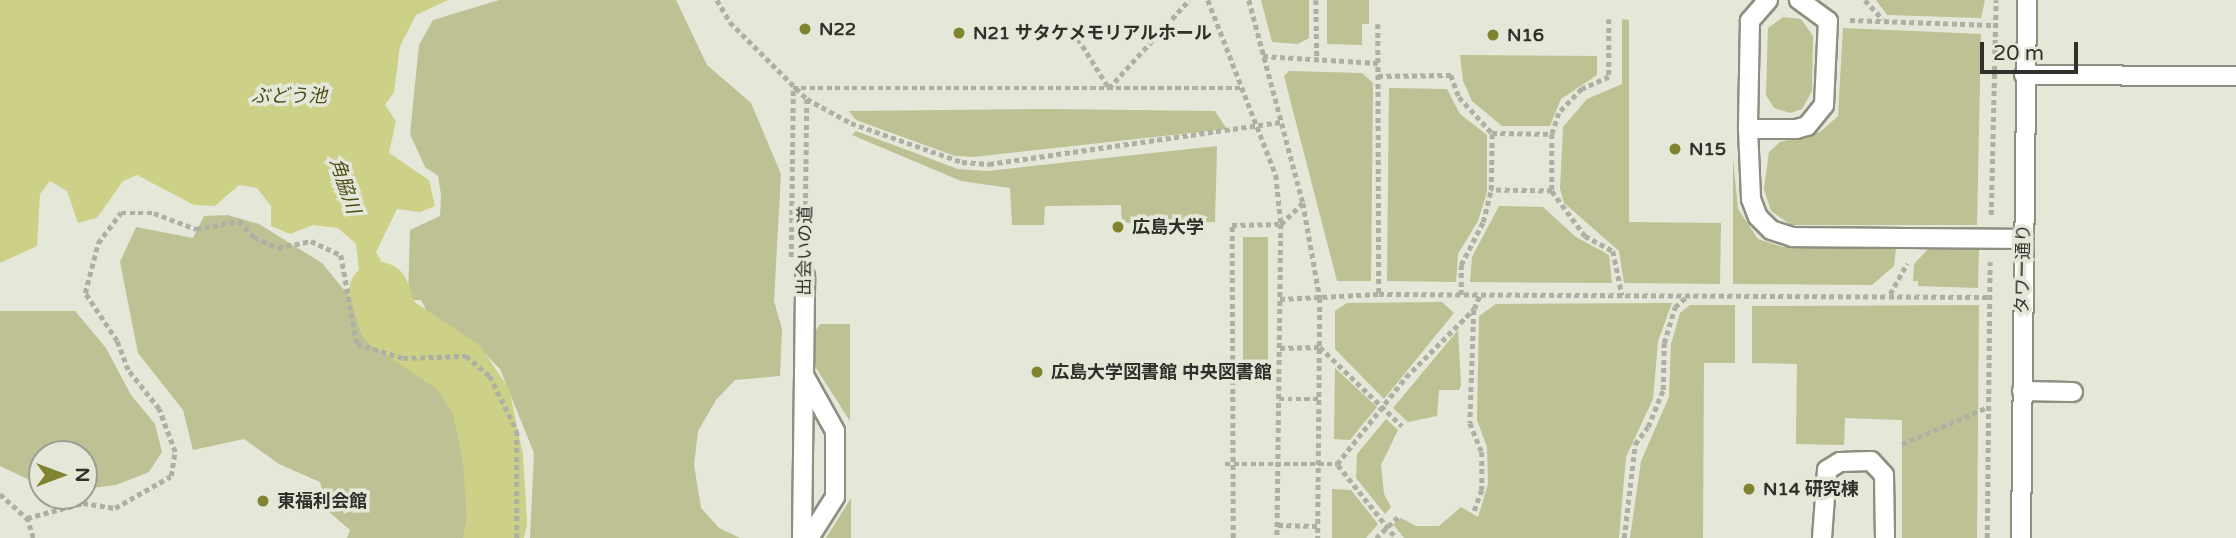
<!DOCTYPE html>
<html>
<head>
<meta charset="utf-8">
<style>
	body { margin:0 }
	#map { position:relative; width:2236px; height:538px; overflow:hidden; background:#e5e7d8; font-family:"Varela Round","Noto Sans JP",sans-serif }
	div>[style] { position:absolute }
	.green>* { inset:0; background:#bdc193; transform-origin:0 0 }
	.water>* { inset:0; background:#cdd188 }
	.river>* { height:60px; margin:-30px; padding:0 30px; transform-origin:30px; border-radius:30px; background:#cdd188 }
	.path>* { height:4.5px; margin-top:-2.25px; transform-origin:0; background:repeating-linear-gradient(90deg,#aeb0a3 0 5px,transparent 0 8.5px) }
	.roads { filter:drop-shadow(2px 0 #8d8f81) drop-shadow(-2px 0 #8d8f81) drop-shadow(0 2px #8d8f81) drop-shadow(0 -2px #8d8f81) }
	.lane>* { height:18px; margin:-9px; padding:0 9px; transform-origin:9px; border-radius:9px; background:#fff }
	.dots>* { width:19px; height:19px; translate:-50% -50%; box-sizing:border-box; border:4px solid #e5e7d8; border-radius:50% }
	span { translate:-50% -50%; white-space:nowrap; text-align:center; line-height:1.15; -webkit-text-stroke:7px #e5e7d8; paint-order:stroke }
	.poi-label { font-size:18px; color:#30312b; font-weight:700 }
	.left { translate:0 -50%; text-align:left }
	.street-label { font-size:18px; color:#30312b }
	.water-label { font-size:19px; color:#4e501a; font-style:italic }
	.north { position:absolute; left:28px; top:440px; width:70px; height:70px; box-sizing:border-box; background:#e5e7d8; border:2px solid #9d9e93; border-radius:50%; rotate:90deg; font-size:19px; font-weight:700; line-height:28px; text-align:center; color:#30312b }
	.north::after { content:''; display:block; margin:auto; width:24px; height:32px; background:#80842e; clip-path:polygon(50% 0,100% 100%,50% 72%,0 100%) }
	.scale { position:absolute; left:1980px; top:42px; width:98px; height:32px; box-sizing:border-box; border:4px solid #30312b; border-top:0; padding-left:9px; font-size:21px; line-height:24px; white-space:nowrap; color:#30312b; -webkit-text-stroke:5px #e5e7d8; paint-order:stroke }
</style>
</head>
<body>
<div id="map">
	<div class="green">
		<div style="clip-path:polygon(499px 0,676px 0,707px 65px,751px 103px,781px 174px,774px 301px,782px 329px,780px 376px,735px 380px,716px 400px,698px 431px,694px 465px,701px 508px,719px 528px,740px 538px,530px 538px,534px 453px,500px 369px,480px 349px,446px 348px,421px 300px,408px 300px,410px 230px,440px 216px,441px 195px,438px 176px,425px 167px,410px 134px,419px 45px,433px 20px)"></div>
		<div style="clip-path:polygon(1261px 0,1309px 0,1309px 38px,1298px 44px,1272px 42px)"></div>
		<div style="clip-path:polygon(1327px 0,1369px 0,1369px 24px,1362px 24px,1362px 45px,1327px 44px)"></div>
		<div style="clip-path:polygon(1876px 0,1985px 0,1981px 18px,1887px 15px)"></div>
		<div style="clip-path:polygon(1783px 17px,1801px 19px,1813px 36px,1812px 91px,1802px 109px,1790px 113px,1774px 108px,1766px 95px,1768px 28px)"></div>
		<div style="clip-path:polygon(1622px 19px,1629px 20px,1629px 222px,1721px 223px,1720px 284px,1624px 283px,1619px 251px,1564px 203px,1560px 189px,1563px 127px,1587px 99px,1622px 84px)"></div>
		<div style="clip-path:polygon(1843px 28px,1981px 34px,1977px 225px,1791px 225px,1771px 211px,1764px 189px,1769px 152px,1780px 142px,1820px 132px,1838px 116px)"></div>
		<div style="clip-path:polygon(1460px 55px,1597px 56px,1597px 75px,1561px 99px,1550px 126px,1502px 126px,1472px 101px,1463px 81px)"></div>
		<div style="clip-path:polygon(1289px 71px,1362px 73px,1373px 83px,1371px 281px,1337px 281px,1284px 76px)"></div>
		<div style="clip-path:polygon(1389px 88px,1447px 89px,1460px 114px,1487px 135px,1487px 192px,1478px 221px,1458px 254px,1456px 282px,1387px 281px)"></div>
		<div style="clip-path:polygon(1048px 109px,1215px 111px,1227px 129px,973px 157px,955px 156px,856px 120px,849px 111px)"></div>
		<div style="clip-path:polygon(856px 131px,958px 169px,987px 171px,1217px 146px,1215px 222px,1122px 223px,1121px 205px,1045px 206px,1044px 225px,1012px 225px,1010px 188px,961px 181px,852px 135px)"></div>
		<div style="clip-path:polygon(1733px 158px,1738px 209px,1758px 239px,1783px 247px,1896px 248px,1894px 266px,1872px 285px,1733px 284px)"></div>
		<div style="clip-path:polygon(1499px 206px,1543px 207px,1576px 237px,1609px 255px,1612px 283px,1470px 282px,1472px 257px)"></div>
		<div style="clip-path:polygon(228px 215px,259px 224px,322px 263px,376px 329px,456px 384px,476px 447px,481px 503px,474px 538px,347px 538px,350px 530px,327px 510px,320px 482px,279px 464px,244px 439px,193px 450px,183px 410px,138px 353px,120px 262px,136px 227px,193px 238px,204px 216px)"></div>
		<div style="left:1243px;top:237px;width:25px;height:146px"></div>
		<div style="clip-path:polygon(1979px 248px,1978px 288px,1918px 286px,1918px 281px,1913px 281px,1914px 264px,1928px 249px)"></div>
		<div style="clip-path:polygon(1442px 302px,1454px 313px,1384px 399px,1335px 349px,1335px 311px,1347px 303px)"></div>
		<div style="clip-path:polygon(1672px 303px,1658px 341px,1653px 399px,1626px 457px,1619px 538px,1404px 538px,1393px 524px,1401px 518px,1416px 526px,1439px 526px,1461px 507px,1478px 517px,1488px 484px,1487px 447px,1477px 420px,1479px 316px,1496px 304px)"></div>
		<div style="clip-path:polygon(1690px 305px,1735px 305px,1735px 363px,1704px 363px,1703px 538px,1630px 538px,1641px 461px,1669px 397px,1671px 344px,1680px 313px)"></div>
		<div style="clip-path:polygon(1979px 305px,1977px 538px,1902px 538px,1902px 420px,1845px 418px,1844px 445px,1796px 444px,1797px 364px,1752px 363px,1752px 306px)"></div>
		<div style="clip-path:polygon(0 311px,75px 311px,106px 348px,131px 395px,155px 424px,162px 452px,149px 472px,116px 485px,84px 489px,84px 454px,42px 454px,42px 486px,0 466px)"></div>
		<div style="clip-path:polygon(820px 324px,850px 324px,850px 421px,814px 365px,814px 333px)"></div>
		<div style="clip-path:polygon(1458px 330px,1461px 385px,1459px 390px,1439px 390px,1437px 416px,1408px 422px,1393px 408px)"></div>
		<div style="clip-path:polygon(1335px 368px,1377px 407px,1350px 440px,1334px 439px)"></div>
		<div style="clip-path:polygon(1386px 419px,1398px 430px,1381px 465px,1384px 494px,1391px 507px,1385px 514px,1356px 478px,1357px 454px)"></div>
		<div style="clip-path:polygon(1332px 489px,1351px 490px,1378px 524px,1366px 538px,1332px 538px)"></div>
		<div style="clip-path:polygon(851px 498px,851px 538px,826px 538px)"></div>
	</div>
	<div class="water">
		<div style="clip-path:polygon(0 0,448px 0,416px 15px,400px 46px,394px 92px,385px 105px,396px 121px,389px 153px,429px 180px,435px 206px,420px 212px,397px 209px,376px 252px,390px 276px,395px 304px,426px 321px,433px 349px,403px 352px,366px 334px,356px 244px,338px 228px,313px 225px,290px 234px,271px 226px,271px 206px,257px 188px,239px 185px,215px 206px,194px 205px,137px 175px,123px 181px,97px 218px,78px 223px,67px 191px,50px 181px,40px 194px,37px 246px,0 263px)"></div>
	</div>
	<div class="river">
		<div style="left:379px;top:292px;width:31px;rotate:71deg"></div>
		<div style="left:389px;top:321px;width:83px;rotate:33.7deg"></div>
		<div style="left:458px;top:367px;width:41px;rotate:55.9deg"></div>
		<div style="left:481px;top:401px;width:58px;rotate:78.1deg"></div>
		<div style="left:493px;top:458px;width:63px;rotate:86.4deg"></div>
		<div style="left:497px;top:521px;width:17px;rotate:103deg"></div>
	</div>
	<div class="path">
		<div style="left:717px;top:0;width:26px;rotate:59deg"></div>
		<div style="left:730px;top:22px;width:109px;rotate:45deg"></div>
		<div style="left:807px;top:99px;width:155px;rotate:90.7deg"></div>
		<div style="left:1208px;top:0;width:188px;rotate:68.8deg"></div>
		<div style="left:1276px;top:175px;width:49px;rotate:84.2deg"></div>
		<div style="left:1281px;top:224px;width:314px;rotate:90.7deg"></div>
		<div style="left:1249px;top:0;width:210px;rotate:75.1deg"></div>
		<div style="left:1303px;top:203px;width:97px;rotate:79.9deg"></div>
		<div style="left:1320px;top:298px;width:240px;rotate:90.5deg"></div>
		<div style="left:1316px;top:0;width:60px;rotate:89deg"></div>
		<div style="left:1865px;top:0;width:26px;rotate:47deg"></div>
		<div style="left:1609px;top:19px;width:58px;rotate:90deg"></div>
		<div style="left:1609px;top:77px;width:30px;rotate:156deg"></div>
		<div style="left:1582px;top:89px;width:33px;rotate:134deg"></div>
		<div style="left:1559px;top:113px;width:22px;rotate:108deg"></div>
		<div style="left:1552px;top:134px;width:57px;rotate:90deg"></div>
		<div style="left:1552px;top:191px;width:56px;rotate:53.7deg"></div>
		<div style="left:1585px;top:236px;width:32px;rotate:28deg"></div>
		<div style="left:1613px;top:251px;width:45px;rotate:78.4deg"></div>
		<div style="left:1850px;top:20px;width:143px;rotate:2deg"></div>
		<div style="left:1069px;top:24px;width:75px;rotate:58deg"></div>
		<div style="left:1109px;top:88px;width:119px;rotate:-47.7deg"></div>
		<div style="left:1378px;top:24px;width:270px;rotate:89.8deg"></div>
		<div style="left:1263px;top:56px;width:115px;rotate:3.5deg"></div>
		<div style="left:1378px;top:76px;width:73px;rotate:-0.8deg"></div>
		<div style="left:1451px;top:75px;width:23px;rotate:70deg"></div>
		<div style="left:1459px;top:97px;width:49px;rotate:47.5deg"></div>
		<div style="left:807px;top:99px;width:50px;rotate:28.6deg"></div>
		<div style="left:851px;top:123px;width:118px;rotate:19.4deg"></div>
		<div style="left:962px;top:162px;width:27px;rotate:4deg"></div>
		<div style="left:989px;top:164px;width:295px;rotate:-8.2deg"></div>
		<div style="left:1552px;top:191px;width:61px;rotate:-179.1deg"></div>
		<div style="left:1491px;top:190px;width:57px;rotate:-89deg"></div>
		<div style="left:1492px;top:133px;width:60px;rotate:1deg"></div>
		<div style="left:1991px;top:215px;width:215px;rotate:-88.7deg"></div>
		<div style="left:791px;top:257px;width:169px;rotate:-89.3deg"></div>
		<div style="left:793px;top:88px;width:449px"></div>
		<div style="left:1890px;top:294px;width:35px;rotate:-61deg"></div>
		<div style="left:1461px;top:295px;width:30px;rotate:-90deg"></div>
		<div style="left:1461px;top:265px;width:48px;rotate:-62.9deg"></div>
		<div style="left:1483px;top:222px;width:33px;rotate:-76deg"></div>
		<div style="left:1280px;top:299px;width:99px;rotate:-2.9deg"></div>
		<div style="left:1379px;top:294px;width:611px;rotate:0.28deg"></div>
		<div style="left:1474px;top:310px;width:113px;rotate:92deg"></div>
		<div style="left:1470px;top:423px;width:31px;rotate:68deg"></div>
		<div style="left:1482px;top:452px;width:38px;rotate:90deg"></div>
		<div style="left:1482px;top:490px;width:23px;rotate:110deg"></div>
		<div style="left:1280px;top:348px;width:40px;rotate:-1.4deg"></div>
		<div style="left:1320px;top:347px;width:114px;rotate:43.9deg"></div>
		<div style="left:1279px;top:399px;width:40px"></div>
		<div style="left:1902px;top:444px;width:94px;rotate:-23.3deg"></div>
		<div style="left:1225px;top:464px;width:112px"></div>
		<div style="left:1337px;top:464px;width:111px;rotate:-51.6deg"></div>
		<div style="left:1406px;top:377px;width:96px;rotate:-45deg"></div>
		<div style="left:1474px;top:309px;width:15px;rotate:-67deg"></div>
		<div style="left:1338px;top:465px;width:93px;rotate:51.5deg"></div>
		<div style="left:0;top:494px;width:36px;rotate:42deg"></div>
		<div style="left:1278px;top:525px;width:40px;rotate:1.4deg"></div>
		<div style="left:33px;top:538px;width:21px;rotate:-107deg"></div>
		<div style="left:27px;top:518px;width:58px;rotate:-15deg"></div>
		<div style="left:83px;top:503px;width:32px;rotate:9deg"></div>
		<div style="left:115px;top:508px;width:64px;rotate:-29.7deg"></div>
		<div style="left:171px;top:476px;width:24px;rotate:-81deg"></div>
		<div style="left:175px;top:452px;width:46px;rotate:-110.4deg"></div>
		<div style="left:159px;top:409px;width:50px;rotate:-128.5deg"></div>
		<div style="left:128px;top:370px;width:31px;rotate:-111deg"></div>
		<div style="left:117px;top:341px;width:58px;rotate:-123.7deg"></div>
		<div style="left:85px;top:293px;width:52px;rotate:-75.4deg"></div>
		<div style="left:98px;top:243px;width:38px;rotate:-53deg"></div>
		<div style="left:121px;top:213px;width:33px"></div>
		<div style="left:154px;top:213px;width:45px;rotate:20.9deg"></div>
		<div style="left:196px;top:229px;width:44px;rotate:-10.5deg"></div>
		<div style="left:239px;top:221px;width:22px;rotate:47deg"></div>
		<div style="left:254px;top:237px;width:26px;rotate:25deg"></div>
		<div style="left:278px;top:248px;width:34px;rotate:-12deg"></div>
		<div style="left:311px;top:241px;width:33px;rotate:25deg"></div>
		<div style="left:341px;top:255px;width:90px;rotate:79.8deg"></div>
		<div style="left:357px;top:344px;width:48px;rotate:16.9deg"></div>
		<div style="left:403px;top:358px;width:63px;rotate:-1.8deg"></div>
		<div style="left:466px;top:356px;width:31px;rotate:40deg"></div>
		<div style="left:490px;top:376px;width:61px;rotate:63.9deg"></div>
		<div style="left:517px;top:431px;width:107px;rotate:90deg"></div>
		<div style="left:1233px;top:538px;width:313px;rotate:-90.2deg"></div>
		<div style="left:1232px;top:225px;width:49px;rotate:-1.2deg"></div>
		<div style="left:1281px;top:224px;width:30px;rotate:-44deg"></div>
		<div style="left:1376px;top:538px;width:30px;rotate:-44deg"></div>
		<div style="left:1624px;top:538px;width:95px;rotate:-83.3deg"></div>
		<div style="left:1635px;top:444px;width:21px;rotate:-53deg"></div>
		<div style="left:1648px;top:427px;width:40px;rotate:-68deg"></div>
		<div style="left:1663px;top:390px;width:47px;rotate:-88.8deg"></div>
		<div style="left:1664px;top:343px;width:38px;rotate:-73deg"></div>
		<div style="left:1675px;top:307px;width:18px;rotate:-41deg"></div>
		<div style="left:1987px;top:538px;width:276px;rotate:-89.4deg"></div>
	</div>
	<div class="roads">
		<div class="lane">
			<div style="left:1768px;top:0;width:28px;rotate:131deg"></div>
			<div style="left:1750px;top:21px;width:108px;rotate:91.1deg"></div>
			<div style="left:1748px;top:129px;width:70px;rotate:87.5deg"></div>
			<div style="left:1751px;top:199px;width:19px;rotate:69deg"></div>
			<div style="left:1758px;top:217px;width:18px;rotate:45deg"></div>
			<div style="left:1771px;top:230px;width:22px;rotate:18deg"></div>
			<div style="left:1792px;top:237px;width:231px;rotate:0.5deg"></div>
			<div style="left:2024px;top:75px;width:212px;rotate:0.3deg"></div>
			<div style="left:1748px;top:129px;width:48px"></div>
			<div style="left:1796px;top:129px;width:11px;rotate:-15deg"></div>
			<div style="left:1807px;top:126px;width:27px;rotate:-51deg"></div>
			<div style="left:1824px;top:105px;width:84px;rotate:-87.3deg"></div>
			<div style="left:1828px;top:21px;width:36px;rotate:-144deg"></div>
			<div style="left:805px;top:377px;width:62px;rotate:60.9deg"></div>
			<div style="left:835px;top:431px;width:66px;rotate:90deg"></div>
			<div style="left:835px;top:497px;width:49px;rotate:122.4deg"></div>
			<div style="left:2022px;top:391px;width:51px;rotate:1.1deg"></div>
			<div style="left:802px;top:538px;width:262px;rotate:-89.3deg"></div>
			<div style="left:1822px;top:538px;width:68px;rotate:-85.8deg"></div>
			<div style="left:1827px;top:470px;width:15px;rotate:-32deg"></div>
			<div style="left:1840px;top:462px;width:31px;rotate:-2deg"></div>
			<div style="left:1871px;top:461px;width:19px;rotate:47deg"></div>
			<div style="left:1884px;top:475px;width:63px;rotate:89.1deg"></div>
			<div style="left:2021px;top:538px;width:538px;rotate:-89.36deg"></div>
		</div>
	</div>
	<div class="dots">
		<div style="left:805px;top:29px;background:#80842e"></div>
		<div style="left:959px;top:33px;background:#80842e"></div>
		<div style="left:1493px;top:35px;background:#80842e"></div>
		<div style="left:1675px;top:149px;background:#80842e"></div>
		<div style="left:1118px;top:227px;background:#80842e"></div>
		<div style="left:1037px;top:372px;background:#80842e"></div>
		<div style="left:1749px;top:489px;background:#80842e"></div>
		<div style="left:263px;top:501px;background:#80842e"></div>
	</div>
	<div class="poi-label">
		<span class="left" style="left:819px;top:29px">N22</span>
		<span class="left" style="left:973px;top:33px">N21 サタケメモリアルホール</span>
		<span class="left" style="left:1507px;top:35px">N16</span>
		<span class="left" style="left:1689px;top:149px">N15</span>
		<span class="left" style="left:1132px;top:227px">広島大学</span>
		<span class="left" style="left:1051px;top:372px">広島大学図書館 中央図書館</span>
		<span class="left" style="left:1763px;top:489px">N14 研究棟</span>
		<span class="left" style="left:277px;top:501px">東福利会館</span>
	</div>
	<div class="street-label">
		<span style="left:805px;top:251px;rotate:-89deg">出会いの道</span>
		<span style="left:2023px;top:269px;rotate:-89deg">タワー通り</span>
	</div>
	<div class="water-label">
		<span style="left:289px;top:97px">ぶどう池</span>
		<span style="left:344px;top:186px;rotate:71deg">角脇川</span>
	</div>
	<div class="north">N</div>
	<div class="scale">20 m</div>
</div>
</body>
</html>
